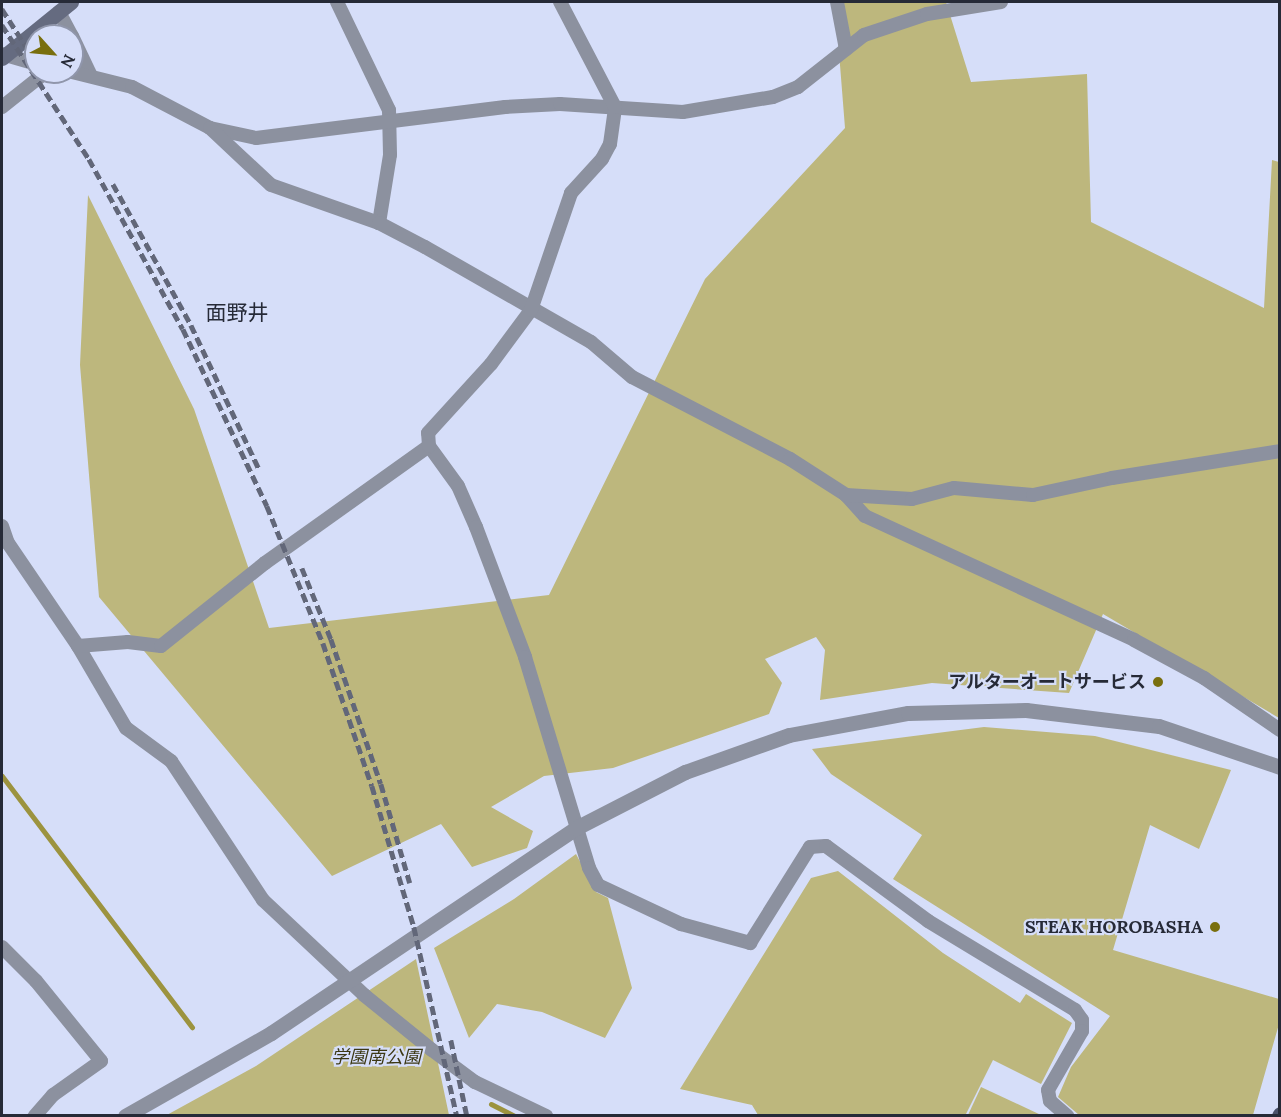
<!DOCTYPE html>
<html>
<head>
<meta charset="utf-8">
<style>
	body { margin:0 }
	#map { position:relative; width:1281px; height:1117px; overflow:hidden; background:#d6def9; font-family:Lora,"Noto Sans JP",serif }
	div>[style] { position:absolute }
	.green>* { inset:0; background:#bdb77d }
	.stream>* { height:5px; margin:-2.5px; padding:0 2.5px; transform-origin:2.5px; border-radius:2.5px; background:#9c933f }
	.minor>* { height:14px; margin:-7px; padding:0 7px; transform-origin:7px; border-radius:7px; background:#8c919f }
	.tertiary>* { height:15px; margin:-7.5px; padding:0 7.5px; transform-origin:7.5px; border-radius:7.5px; background:#8c919f }
	.secondary>* { height:15px; margin:-7.5px; padding:0 7.5px; transform-origin:7.5px; border-radius:7.5px; background:#656b80 }
	.primary>* { height:15px; margin:-7.5px; padding:0 7.5px; transform-origin:7.5px; border-radius:7.5px; background:#4a5169 }
	.rail>* { height:4.5px; margin-top:-2.25px; transform-origin:0; background:repeating-linear-gradient(90deg,#626779 0 9px,transparent 0 13.5px) }
	.dots>* { width:16px; height:16px; translate:-50% -50%; box-sizing:border-box; border:3px solid #d6def9; border-radius:50% }
	span { translate:-50% -50%; white-space:nowrap; text-align:center; line-height:1.15; -webkit-text-stroke:4.5px #d6def9; paint-order:stroke }
	.poi-label { font-size:18px; color:#262a37; font-weight:700 }
	.right { translate:-100% -50%; text-align:right }
	.park-label { font-size:18px; color:#3c3814; font-style:italic }
	.quarter-label { font-size:21px; color:#262a37 }
	.frame { position:absolute; inset:0; border:3px solid #262a37; pointer-events:none }
	.north { position:absolute; left:24px; top:24px; width:60px; height:60px; box-sizing:border-box; background:#d6def9; border:2px solid #9096ab; border-radius:50%; rotate:117deg; font-size:16px; font-weight:700; line-height:24px; text-align:center; color:#262a37 }
	.north::after { content:''; display:block; margin:auto; width:21px; height:27px; background:#796f0e; clip-path:polygon(50% 0,100% 100%,50% 72%,0 100%) }
</style>
</head>
<body>
<div id="map">
	<div class="green">
		<div style="clip-path:polygon(835px 2px,946px 2px,971px 82px,1087px 74px,1091px 222px,1264px 308px,1272px 160px,1279px 162px,1279px 718px,1103px 614px,1069px 693px,932px 683px,820px 700px,825px 650px,816px 637px,765px 659px,782px 683px,769px 714px,613px 768px,544px 776px,491px 807px,533px 831px,527px 848px,472px 867px,441px 824px,332px 876px,99px 597px,80px 365px,88px 195px,194px 409px,269px 628px,549px 595px,705px 279px,845px 128px)"></div>
		<div style="clip-path:polygon(984px 727px,1095px 736px,1231px 770px,1199px 849px,1150px 825px,1113px 950px,1279px 999px,1279px 1024px,1253px 1115px,1079px 1115px,1058px 1097px,1071px 1067px,1110px 1016px,893px 879px,922px 835px,831px 774px,812px 749px)"></div>
		<div style="clip-path:polygon(576px 854px,596px 892px,608px 898px,632px 988px,605px 1038px,542px 1012px,497px 1004px,469px 1038px,434px 948px,514px 899px)"></div>
		<div style="clip-path:polygon(838px 871px,943px 953px,1020px 1003px,1026px 994px,1072px 1023px,1041px 1084px,993px 1060px,965px 1116px,758px 1115px,752px 1105px,680px 1089px,811px 878px)"></div>
		<div style="clip-path:polygon(416px 959px,449px 1115px,165px 1116px,256px 1066px)"></div>
		<div style="clip-path:polygon(981px 1087px,1041px 1115px,968px 1115px)"></div>
	</div>
	<div class="stream">
		<div style="left:2px;top:776px;width:315px;rotate:52.9deg"></div>
		<div style="left:491px;top:1104px;width:27px;rotate:27deg"></div>
	</div>
	<div class="minor">
		<div style="left:337px;top:2px;width:120px;rotate:64.3deg"></div>
		<div style="left:389px;top:110px;width:45px;rotate:88.7deg"></div>
		<div style="left:390px;top:155px;width:69px;rotate:99.2deg"></div>
		<div style="left:837px;top:2px;width:48px;rotate:79.2deg"></div>
		<div style="left:59px;top:12px;width:27px;rotate:62deg"></div>
		<div style="left:72px;top:36px;width:44px;rotate:64.6deg"></div>
		<div style="left:2px;top:54px;width:35px;rotate:16deg"></div>
		<div style="left:72px;top:72px;width:62px;rotate:14deg"></div>
		<div style="left:132px;top:87px;width:88px;rotate:27.7deg"></div>
		<div style="left:210px;top:128px;width:47px;rotate:12.3deg"></div>
		<div style="left:256px;top:138px;width:251px;rotate:-7.1deg"></div>
		<div style="left:505px;top:107px;width:55px;rotate:-3.1deg"></div>
		<div style="left:560px;top:104px;width:123px;rotate:3.7deg"></div>
		<div style="left:683px;top:112px;width:91px;rotate:-9.5deg"></div>
		<div style="left:773px;top:97px;width:27px;rotate:-22deg"></div>
		<div style="left:798px;top:87px;width:84px;rotate:-38.2deg"></div>
		<div style="left:864px;top:35px;width:66px;rotate:-18.4deg"></div>
		<div style="left:927px;top:14px;width:75px;rotate:-9.2deg"></div>
		<div style="left:2px;top:107px;width:56px;rotate:-38.5deg"></div>
		<div style="left:210px;top:128px;width:83px;rotate:43.1deg"></div>
		<div style="left:271px;top:185px;width:114px;rotate:19.4deg"></div>
		<div style="left:379px;top:223px;width:52px;rotate:27.6deg"></div>
		<div style="left:425px;top:247px;width:191px;rotate:29.8deg"></div>
		<div style="left:591px;top:342px;width:54px;rotate:40.5deg"></div>
		<div style="left:632px;top:377px;width:178px;rotate:27.4deg"></div>
		<div style="left:790px;top:459px;width:67px;rotate:32.7deg"></div>
		<div style="left:846px;top:495px;width:28px;rotate:48deg"></div>
		<div style="left:865px;top:516px;width:296px;rotate:24.7deg"></div>
		<div style="left:1134px;top:640px;width:80px;rotate:28.5deg"></div>
		<div style="left:1204px;top:678px;width:92px;rotate:34.4deg"></div>
		<div style="left:429px;top:446px;width:49px;rotate:54.1deg"></div>
		<div style="left:458px;top:486px;width:45px;rotate:66.3deg"></div>
		<div style="left:476px;top:527px;width:139px;rotate:69.3deg"></div>
		<div style="left:525px;top:657px;width:220px;rotate:73.1deg"></div>
		<div style="left:589px;top:868px;width:19px;rotate:62deg"></div>
		<div style="left:598px;top:885px;width:92px;rotate:25.2deg"></div>
		<div style="left:681px;top:924px;width:72px;rotate:15.4deg"></div>
		<div style="left:750px;top:943px;width:113px;rotate:-58deg"></div>
		<div style="left:810px;top:847px;width:16px;rotate:-4deg"></div>
		<div style="left:826px;top:846px;width:127px;rotate:36.3deg"></div>
		<div style="left:928px;top:921px;width:172px;rotate:31.2deg"></div>
		<div style="left:1075px;top:1010px;width:12px;rotate:55deg"></div>
		<div style="left:1082px;top:1020px;width:11px;rotate:90deg"></div>
		<div style="left:1082px;top:1031px;width:68px;rotate:120deg"></div>
		<div style="left:1048px;top:1090px;width:11px;rotate:80deg"></div>
		<div style="left:1050px;top:1101px;width:23px;rotate:41deg"></div>
		<div style="left:846px;top:495px;width:66px;rotate:3.5deg"></div>
		<div style="left:912px;top:499px;width:43px;rotate:-14.7deg"></div>
		<div style="left:954px;top:488px;width:79px;rotate:5.1deg"></div>
		<div style="left:1033px;top:495px;width:81px;rotate:-12.1deg"></div>
		<div style="left:1112px;top:478px;width:170px;rotate:-9.1deg"></div>
		<div style="left:2px;top:526px;width:18px;rotate:71deg"></div>
		<div style="left:8px;top:543px;width:125px;rotate:55.8deg"></div>
		<div style="left:78px;top:646px;width:95px;rotate:59.7deg"></div>
		<div style="left:126px;top:728px;width:56px;rotate:36.3deg"></div>
		<div style="left:171px;top:761px;width:167px;rotate:56.5deg"></div>
		<div style="left:263px;top:900px;width:139px;rotate:43.2deg"></div>
		<div style="left:364px;top:995px;width:87px;rotate:39deg"></div>
		<div style="left:432px;top:1050px;width:54px;rotate:36.7deg"></div>
		<div style="left:475px;top:1082px;width:79px;rotate:25.6deg"></div>
		<div style="left:78px;top:646px;width:50px;rotate:-4.6deg"></div>
		<div style="left:128px;top:642px;width:33px;rotate:7deg"></div>
		<div style="left:161px;top:646px;width:133px;rotate:-38.6deg"></div>
		<div style="left:265px;top:563px;width:201px;rotate:-35.5deg"></div>
		<div style="left:429px;top:446px;width:13px;rotate:-94deg"></div>
		<div style="left:428px;top:433px;width:93px;rotate:-47.6deg"></div>
		<div style="left:491px;top:364px;width:67px;rotate:-53.5deg"></div>
		<div style="left:531px;top:310px;width:124px;rotate:-71.1deg"></div>
		<div style="left:571px;top:193px;width:46px;rotate:-47.6deg"></div>
		<div style="left:602px;top:159px;width:17px;rotate:-62deg"></div>
		<div style="left:610px;top:144px;width:37px;rotate:-82deg"></div>
		<div style="left:615px;top:107px;width:119px;rotate:-117.6deg"></div>
		<div style="left:2px;top:947px;width:48px;rotate:45deg"></div>
		<div style="left:36px;top:981px;width:103px;rotate:50.9deg"></div>
		<div style="left:101px;top:1061px;width:59px;rotate:144.7deg"></div>
		<div style="left:53px;top:1095px;width:28px;rotate:131deg"></div>
	</div>
	<div class="tertiary">
		<div style="left:125px;top:1116px;width:168px;rotate:-29.6deg"></div>
		<div style="left:271px;top:1033px;width:367px;rotate:-33.9deg"></div>
		<div style="left:576px;top:828px;width:123px;rotate:-27.2deg"></div>
		<div style="left:685px;top:772px;width:110px;rotate:-19.6deg"></div>
		<div style="left:789px;top:735px;width:121px;rotate:-10.5deg"></div>
		<div style="left:908px;top:713px;width:118px;rotate:-1.5deg"></div>
		<div style="left:1026px;top:710px;width:134px;rotate:6.9deg"></div>
		<div style="left:1159px;top:726px;width:128px;rotate:18.7deg"></div>
	</div>
	<div class="secondary">
		<div style="left:2px;top:58px;width:89px;rotate:-39.1deg"></div>
	</div>
	<div class="primary">
		<div style="left:1279px;top:1116px;width:2px;rotate:-63deg"></div>
	</div>
	<div class="rail">
		<div style="left:2px;top:9px;width:63px;rotate:57.3deg"></div>
		<div style="left:2px;top:25px;width:160px;rotate:57deg"></div>
		<div style="left:89px;top:159px;width:194px;rotate:61.1deg"></div>
		<div style="left:183px;top:329px;width:196px;rotate:64.6deg"></div>
		<div style="left:267px;top:506px;width:148px;rotate:67.8deg"></div>
		<div style="left:323px;top:643px;width:151px;rotate:71.1deg"></div>
		<div style="left:372px;top:786px;width:147px;rotate:73.4deg"></div>
		<div style="left:414px;top:927px;width:194px;rotate:77.2deg"></div>
		<div style="left:113px;top:184px;width:161px;rotate:61deg"></div>
		<div style="left:191px;top:325px;width:159px;rotate:64.7deg"></div>
		<div style="left:302px;top:568px;width:77px;rotate:67.8deg"></div>
		<div style="left:331px;top:639px;width:153px;rotate:71deg"></div>
		<div style="left:381px;top:784px;width:103px;rotate:73.7deg"></div>
		<div style="left:451px;top:1040px;width:78px;rotate:78.1deg"></div>
	</div>
	<div class="dots">
		<div style="left:1158px;top:682px;background:#796f0e"></div>
		<div style="left:1215px;top:927px;background:#796f0e"></div>
	</div>
	<div class="poi-label">
		<span class="right" style="left:1146px;top:682px">アルターオートサービス</span>
		<span class="right" style="left:1203px;top:927px">STEAK HOROBASHA</span>
	</div>
	<div class="park-label">
		<span style="left:376px;top:1057px">学園南公園</span>
	</div>
	<div class="quarter-label">
		<span style="left:237px;top:313px">面野井</span>
	</div>
	<div class="frame"></div>
	<div class="north">N</div>
</div>
</body>
</html>
